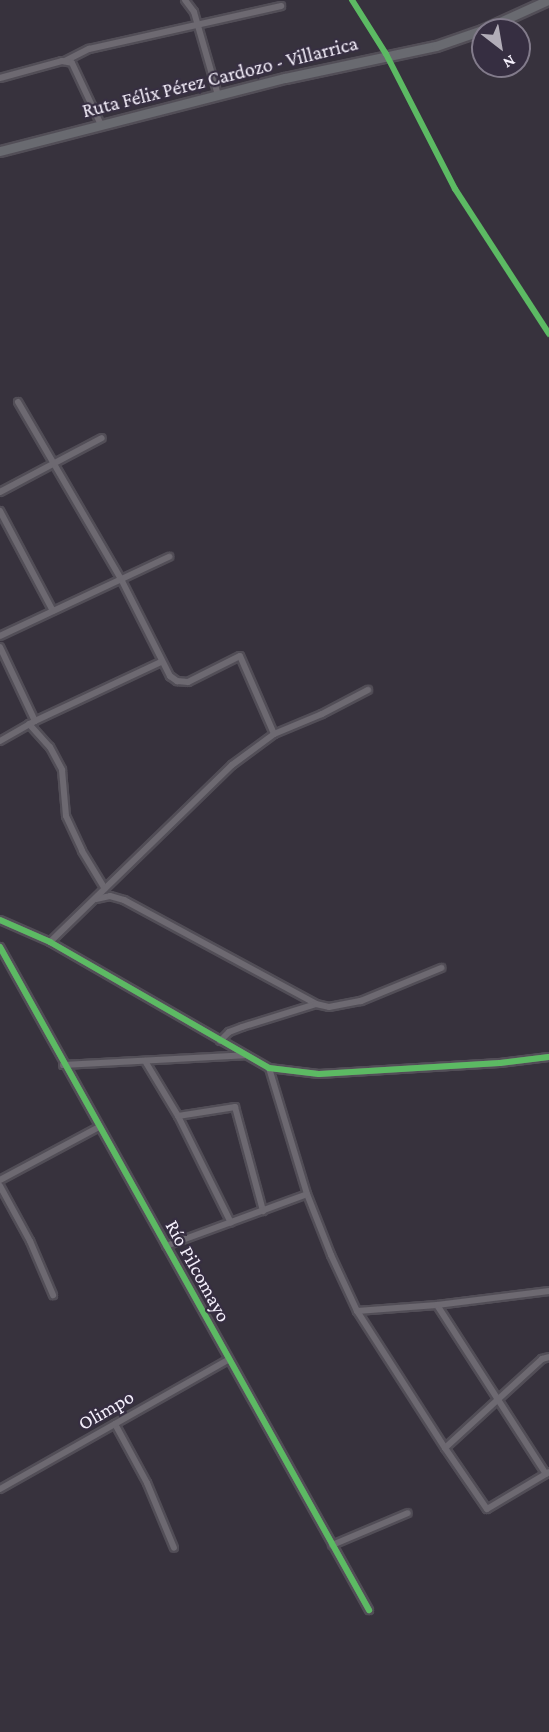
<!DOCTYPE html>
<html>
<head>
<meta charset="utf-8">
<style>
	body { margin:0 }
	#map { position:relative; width:549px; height:1732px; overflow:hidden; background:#37323d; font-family:"Crimson Pro",serif }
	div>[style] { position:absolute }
	.roads { filter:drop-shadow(2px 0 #524e57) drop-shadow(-2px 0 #524e57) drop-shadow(0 2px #524e57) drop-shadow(0 -2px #524e57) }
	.street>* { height:6px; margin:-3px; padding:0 3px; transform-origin:3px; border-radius:3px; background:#6d6971 }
	.secondary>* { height:9px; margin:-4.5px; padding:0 4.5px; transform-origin:4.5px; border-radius:4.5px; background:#696a70 }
	.cycleway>* { height:6px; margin:-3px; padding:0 3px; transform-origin:3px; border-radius:3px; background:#5cba63 }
	span { translate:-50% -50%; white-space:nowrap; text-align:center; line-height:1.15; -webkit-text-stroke:4.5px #362e41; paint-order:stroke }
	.street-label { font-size:20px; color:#f4effb }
	.north { position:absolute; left:471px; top:18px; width:60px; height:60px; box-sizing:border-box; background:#362e41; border:2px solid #827b8b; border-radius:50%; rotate:149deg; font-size:16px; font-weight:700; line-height:24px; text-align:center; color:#f4effb }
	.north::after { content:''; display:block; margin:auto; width:21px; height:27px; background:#b2adb8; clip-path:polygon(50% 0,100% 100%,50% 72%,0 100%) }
</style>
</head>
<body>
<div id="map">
	<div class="roads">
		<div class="street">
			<div style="left:185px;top:0;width:15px;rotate:53deg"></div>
			<div style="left:194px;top:12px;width:86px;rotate:73.9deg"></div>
			<div style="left:65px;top:61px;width:27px;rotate:-27deg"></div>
			<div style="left:89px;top:49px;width:197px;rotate:-12.6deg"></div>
			<div style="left:0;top:78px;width:64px;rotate:-15.3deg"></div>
			<div style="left:62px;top:61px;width:10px;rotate:11deg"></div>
			<div style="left:72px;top:63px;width:68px;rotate:64.9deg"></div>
			<div style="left:18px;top:402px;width:205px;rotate:59.8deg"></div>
			<div style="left:121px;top:579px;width:109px;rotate:63.2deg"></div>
			<div style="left:170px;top:676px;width:9px;rotate:36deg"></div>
			<div style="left:177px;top:681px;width:11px;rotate:5deg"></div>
			<div style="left:188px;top:682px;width:58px;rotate:-26.6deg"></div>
			<div style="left:240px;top:656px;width:85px;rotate:66.4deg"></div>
			<div style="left:0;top:492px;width:115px;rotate:-27.9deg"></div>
			<div style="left:0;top:511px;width:113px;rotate:62.1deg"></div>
			<div style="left:0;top:636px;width:187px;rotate:-25.1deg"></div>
			<div style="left:0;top:647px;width:82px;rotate:64.7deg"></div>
			<div style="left:29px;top:724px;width:31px;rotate:48deg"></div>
			<div style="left:50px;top:747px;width:26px;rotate:62deg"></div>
			<div style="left:62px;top:770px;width:46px;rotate:85deg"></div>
			<div style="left:66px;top:816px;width:38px;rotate:65deg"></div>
			<div style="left:82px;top:851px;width:44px;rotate:58.8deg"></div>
			<div style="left:0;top:741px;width:40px;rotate:-29.7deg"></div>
			<div style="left:35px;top:721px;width:139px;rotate:-25.1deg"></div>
			<div style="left:96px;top:899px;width:14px;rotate:-12deg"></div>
			<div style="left:110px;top:896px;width:15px;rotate:16deg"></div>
			<div style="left:124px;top:900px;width:218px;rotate:28.4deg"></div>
			<div style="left:0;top:920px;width:55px;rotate:23.7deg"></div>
			<div style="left:50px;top:942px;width:253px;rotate:29.9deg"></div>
			<div style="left:269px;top:1068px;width:50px;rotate:6.8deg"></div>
			<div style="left:319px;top:1074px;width:181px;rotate:-3.5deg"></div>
			<div style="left:500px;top:1063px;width:49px;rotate:-7deg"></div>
			<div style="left:50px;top:942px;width:254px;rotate:-44.2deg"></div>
			<div style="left:232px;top:765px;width:52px;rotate:-36.4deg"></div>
			<div style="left:274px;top:734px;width:52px;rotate:-22.6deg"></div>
			<div style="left:322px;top:714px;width:52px;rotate:-27.6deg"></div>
			<div style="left:0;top:947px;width:759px;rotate:60.9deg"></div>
			<div style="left:220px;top:1041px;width:13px;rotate:-45deg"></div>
			<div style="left:229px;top:1032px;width:14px;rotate:-21deg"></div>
			<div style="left:242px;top:1027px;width:77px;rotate:-17.3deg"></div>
			<div style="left:316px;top:1004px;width:13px;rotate:13deg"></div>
			<div style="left:329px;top:1007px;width:33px;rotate:-11deg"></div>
			<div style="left:361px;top:1001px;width:87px;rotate:-22.4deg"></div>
			<div style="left:145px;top:1061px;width:64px;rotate:59deg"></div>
			<div style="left:178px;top:1116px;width:119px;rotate:63.6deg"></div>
			<div style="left:63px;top:1065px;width:182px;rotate:-3.1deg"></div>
			<div style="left:269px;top:1068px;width:132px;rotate:73.2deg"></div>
			<div style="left:307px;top:1194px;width:66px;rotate:68.5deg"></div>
			<div style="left:331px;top:1255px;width:62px;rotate:65.1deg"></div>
			<div style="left:357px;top:1311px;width:163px;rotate:57.3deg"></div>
			<div style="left:445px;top:1448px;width:74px;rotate:55.5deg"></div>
			<div style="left:487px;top:1509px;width:72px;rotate:-30.8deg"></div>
			<div style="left:178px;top:1116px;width:58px;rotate:-9deg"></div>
			<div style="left:235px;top:1107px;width:108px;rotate:74.9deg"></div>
			<div style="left:0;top:1180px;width:112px;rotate:-28.2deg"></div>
			<div style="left:0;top:1186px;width:63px;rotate:61.4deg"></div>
			<div style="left:30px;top:1241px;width:59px;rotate:66.9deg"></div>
			<div style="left:166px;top:1246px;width:150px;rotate:-20.2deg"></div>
			<div style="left:437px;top:1305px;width:201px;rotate:57.2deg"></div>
			<div style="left:357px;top:1311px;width:80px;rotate:-4.3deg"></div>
			<div style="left:437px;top:1305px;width:113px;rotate:-7.1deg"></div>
			<div style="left:115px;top:1424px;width:67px;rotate:61.5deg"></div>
			<div style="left:147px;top:1483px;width:70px;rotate:67.4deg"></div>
			<div style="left:445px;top:1448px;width:132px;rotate:-42.5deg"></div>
			<div style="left:542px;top:1359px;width:7px;rotate:-16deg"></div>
			<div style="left:0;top:1489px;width:262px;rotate:-29.5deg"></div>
			<div style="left:332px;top:1545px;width:82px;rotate:-22.8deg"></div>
		</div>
		<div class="secondary">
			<div style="left:0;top:151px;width:294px;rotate:-14.4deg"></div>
			<div style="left:285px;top:78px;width:154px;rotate:-12deg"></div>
			<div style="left:436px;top:46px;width:49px;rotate:-19.2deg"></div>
			<div style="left:482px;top:30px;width:72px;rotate:-24.4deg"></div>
		</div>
	</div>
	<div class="cycleway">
		<div style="left:352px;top:0;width:64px;rotate:57.8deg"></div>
		<div style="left:386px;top:54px;width:152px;rotate:62.9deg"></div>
		<div style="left:455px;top:189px;width:173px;rotate:57deg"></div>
		<div style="left:0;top:920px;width:55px;rotate:23.7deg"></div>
		<div style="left:50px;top:942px;width:253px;rotate:29.9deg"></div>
		<div style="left:269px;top:1068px;width:50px;rotate:6.8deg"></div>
		<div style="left:319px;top:1074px;width:181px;rotate:-3.5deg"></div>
		<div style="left:500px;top:1063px;width:49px;rotate:-7deg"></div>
		<div style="left:0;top:947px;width:759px;rotate:60.9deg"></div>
	</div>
	<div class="street-label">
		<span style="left:220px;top:77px;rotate:-14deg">Ruta Félix Pérez Cardozo - Villarrica</span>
		<span style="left:198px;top:1271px;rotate:61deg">Río Pilcomayo</span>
		<span style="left:106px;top:1410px;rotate:-30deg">Olimpo</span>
	</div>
	<div class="north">N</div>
</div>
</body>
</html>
